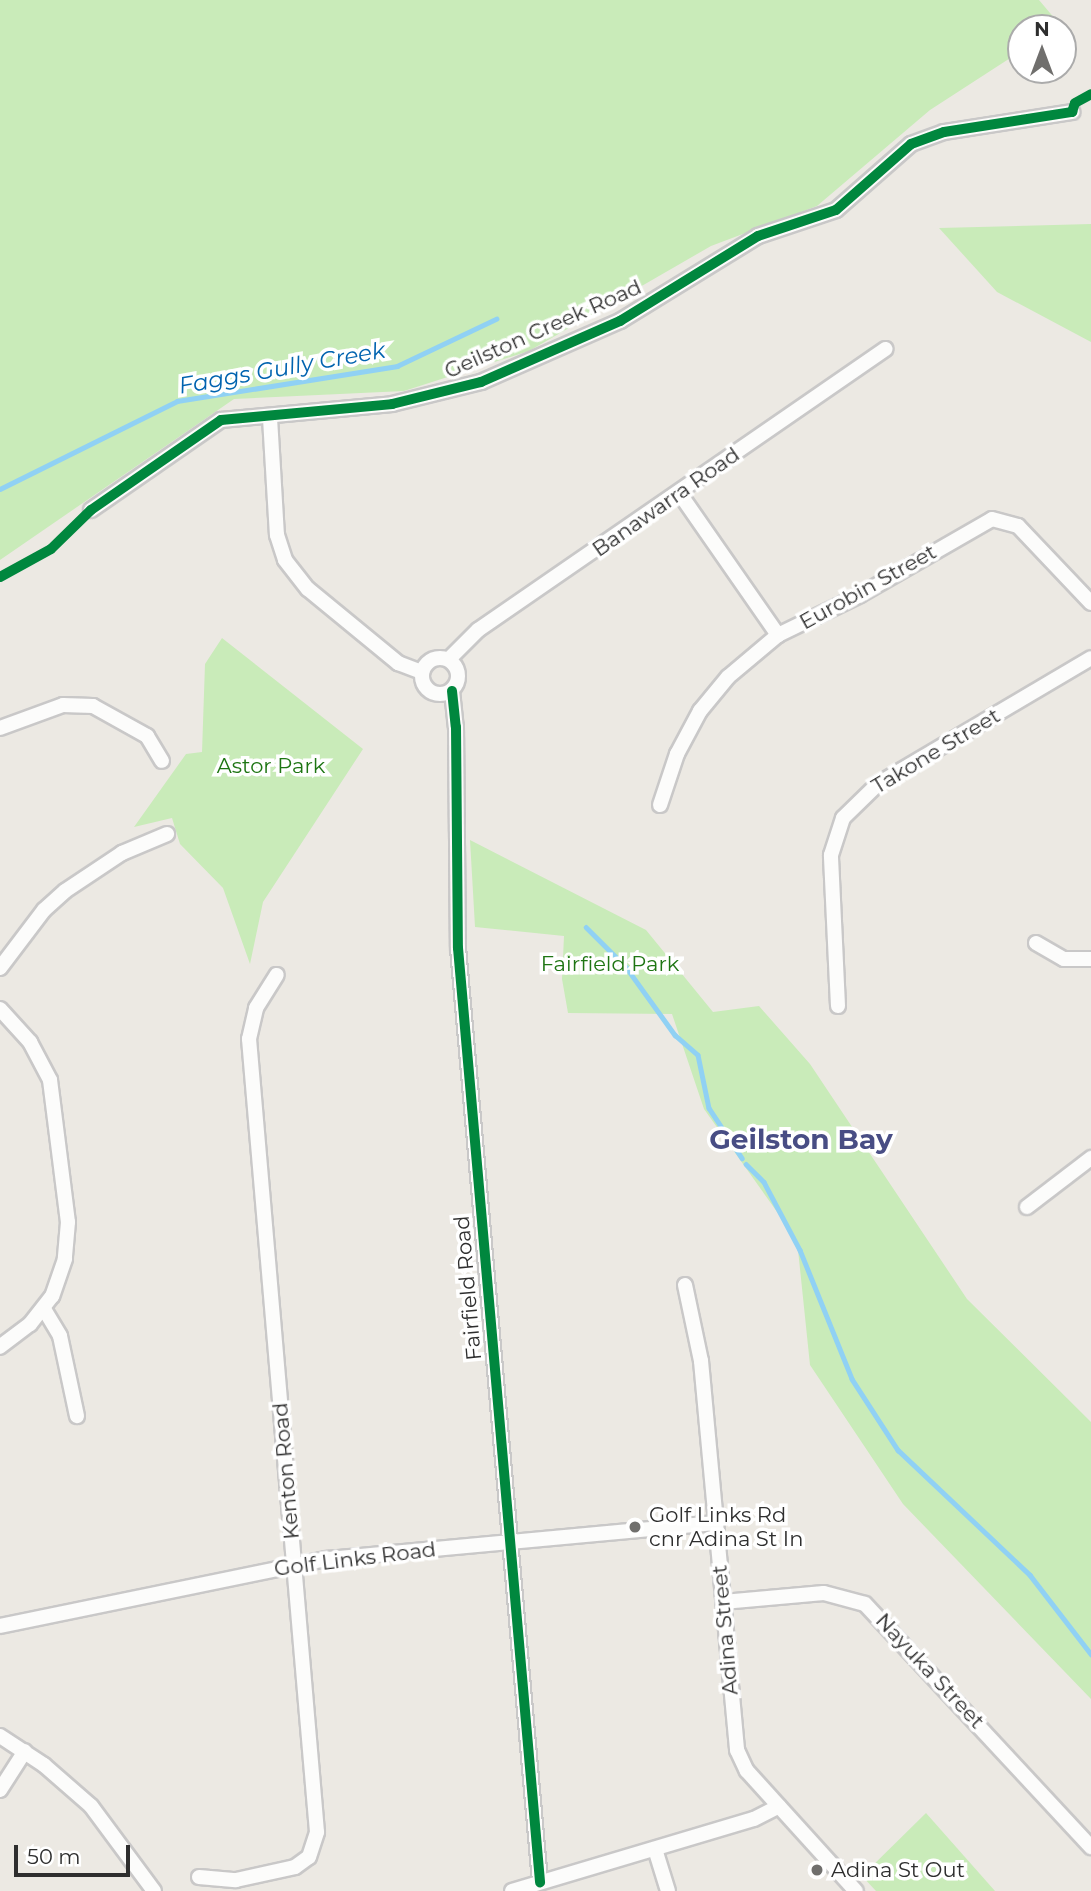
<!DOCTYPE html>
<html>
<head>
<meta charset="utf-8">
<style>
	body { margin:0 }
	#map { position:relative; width:1091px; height:1891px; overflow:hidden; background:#ece9e3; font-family:Montserrat,sans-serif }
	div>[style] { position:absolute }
	.green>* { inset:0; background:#c9ebb9 }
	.stream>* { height:4.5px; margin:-2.25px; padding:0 2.25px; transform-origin:2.25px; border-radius:2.25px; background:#90d1f4 }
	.roads { filter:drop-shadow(2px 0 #c9c8c8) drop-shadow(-2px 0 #c9c8c8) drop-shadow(0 2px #c9c8c8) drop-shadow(0 -2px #c9c8c8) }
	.street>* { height:14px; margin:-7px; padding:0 7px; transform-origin:7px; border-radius:7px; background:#fcfcfb }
	.street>.ring { margin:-7px; padding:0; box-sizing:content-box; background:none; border:14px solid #fcfcfb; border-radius:50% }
	.cycleway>* { height:10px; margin:-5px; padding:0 5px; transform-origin:5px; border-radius:5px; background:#00873e }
	.dots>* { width:19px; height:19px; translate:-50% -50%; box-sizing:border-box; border:4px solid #fff; border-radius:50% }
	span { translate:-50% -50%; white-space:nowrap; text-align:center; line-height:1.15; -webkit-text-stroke:7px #fff; paint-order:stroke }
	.street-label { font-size:21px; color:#2e2e2e }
	.park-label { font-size:21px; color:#1e7513 }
	.poi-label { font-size:21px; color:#2e2e2e }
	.left { translate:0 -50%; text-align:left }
	.water-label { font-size:23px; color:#0063af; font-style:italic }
	.district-label { font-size:28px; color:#484d84; font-weight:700 }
	.north { position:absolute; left:1007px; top:14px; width:70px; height:70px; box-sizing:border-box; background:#fff; border:2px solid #ababab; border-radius:50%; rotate:0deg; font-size:19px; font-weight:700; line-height:28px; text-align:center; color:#2e2e2e }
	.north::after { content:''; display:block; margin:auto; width:24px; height:32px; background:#706f6d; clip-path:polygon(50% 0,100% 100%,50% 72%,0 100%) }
	.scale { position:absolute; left:14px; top:1845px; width:116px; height:32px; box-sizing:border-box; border:4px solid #2e2e2e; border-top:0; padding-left:9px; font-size:21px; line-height:24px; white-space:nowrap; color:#2e2e2e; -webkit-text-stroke:5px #fff; paint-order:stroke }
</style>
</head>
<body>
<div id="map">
	<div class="green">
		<div style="clip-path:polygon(0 0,1039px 0,1061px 26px,1021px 28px,1021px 51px,930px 110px,817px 206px,711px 246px,529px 351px,404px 391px,234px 399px,0 560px)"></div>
		<div style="clip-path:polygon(1091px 224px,1091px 342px,997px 292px,939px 228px)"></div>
		<div style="clip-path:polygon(222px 638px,363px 749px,263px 902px,250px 964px,223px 888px,180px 844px,172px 818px,134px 827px,186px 754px,202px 752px,205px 664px)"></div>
		<div style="clip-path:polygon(470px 840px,646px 930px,713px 1012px,759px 1006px,810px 1064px,967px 1299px,1091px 1422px,1091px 1699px,903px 1504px,810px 1365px,797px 1240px,704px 1109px,672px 1014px,568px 1013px,562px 979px,564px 936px,475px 927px)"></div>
		<div style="clip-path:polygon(926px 1813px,995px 1891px,876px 1891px,862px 1876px)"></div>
	</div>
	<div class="stream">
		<div style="left:0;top:489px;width:198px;rotate:-26.4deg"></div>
		<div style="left:177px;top:401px;width:223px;rotate:-9deg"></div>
		<div style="left:397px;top:366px;width:110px;rotate:-25.4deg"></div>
		<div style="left:586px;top:927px;width:57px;rotate:45deg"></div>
		<div style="left:626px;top:967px;width:84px;rotate:54.2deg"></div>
		<div style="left:675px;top:1035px;width:30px;rotate:41deg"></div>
		<div style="left:698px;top:1055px;width:54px;rotate:78.3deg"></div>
		<div style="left:709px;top:1108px;width:60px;rotate:56.6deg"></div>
		<div style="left:746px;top:1164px;width:25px;rotate:45deg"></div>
		<div style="left:764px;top:1182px;width:77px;rotate:62.1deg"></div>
		<div style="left:800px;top:1250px;width:139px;rotate:68deg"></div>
		<div style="left:852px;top:1379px;width:85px;rotate:57.1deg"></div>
		<div style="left:898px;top:1450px;width:182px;rotate:43.4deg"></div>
		<div style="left:1030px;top:1575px;width:100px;rotate:52.3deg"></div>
	</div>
	<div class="roads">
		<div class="street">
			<div style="left:270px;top:418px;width:117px;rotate:86.6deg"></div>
			<div style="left:277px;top:535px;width:26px;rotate:72deg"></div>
			<div style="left:285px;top:560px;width:37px;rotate:52deg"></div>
			<div style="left:308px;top:589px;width:117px;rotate:39.4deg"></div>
			<div style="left:398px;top:663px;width:26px;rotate:21deg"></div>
			<div style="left:680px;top:494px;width:172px;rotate:55.2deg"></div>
			<div style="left:778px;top:635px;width:91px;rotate:-26deg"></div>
			<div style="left:860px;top:595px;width:152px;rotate:-29.9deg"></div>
			<div style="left:992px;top:519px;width:27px;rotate:15deg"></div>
			<div style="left:1018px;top:526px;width:106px;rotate:46.5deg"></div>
			<div style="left:91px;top:510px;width:158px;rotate:-34.7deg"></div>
			<div style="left:221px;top:420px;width:172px;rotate:-5.3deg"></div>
			<div style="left:392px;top:404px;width:92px;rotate:-13.9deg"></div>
			<div style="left:481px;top:382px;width:152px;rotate:-23.7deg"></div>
			<div style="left:620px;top:321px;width:162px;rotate:-31.6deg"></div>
			<div style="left:758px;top:236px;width:82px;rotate:-18.4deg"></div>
			<div style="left:836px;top:210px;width:100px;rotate:-41.3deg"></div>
			<div style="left:911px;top:144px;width:35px;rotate:-20deg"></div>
			<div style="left:944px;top:132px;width:130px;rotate:-8.9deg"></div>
			<div class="ring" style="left:422px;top:658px;width:22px;height:22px"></div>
			<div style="left:449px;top:659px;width:41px;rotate:-45deg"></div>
			<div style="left:478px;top:630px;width:495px;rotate:-34.6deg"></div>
			<div style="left:452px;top:691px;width:36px;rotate:84deg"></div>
			<div style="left:456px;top:727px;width:221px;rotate:89.5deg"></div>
			<div style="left:458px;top:948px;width:938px;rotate:84.98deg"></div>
			<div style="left:0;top:728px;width:67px;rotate:-20.1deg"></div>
			<div style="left:63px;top:705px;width:30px;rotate:2deg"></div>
			<div style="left:93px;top:706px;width:62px;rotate:29.1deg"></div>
			<div style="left:147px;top:736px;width:29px;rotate:59deg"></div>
			<div style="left:660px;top:805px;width:54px;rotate:-71.6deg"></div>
			<div style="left:677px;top:754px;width:49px;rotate:-61.9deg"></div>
			<div style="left:700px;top:711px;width:44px;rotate:-50.5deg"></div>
			<div style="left:728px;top:677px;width:65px;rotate:-40deg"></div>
			<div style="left:1036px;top:943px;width:32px;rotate:30deg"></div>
			<div style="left:1064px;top:959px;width:27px"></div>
			<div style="left:0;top:968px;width:73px;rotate:-52.8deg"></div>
			<div style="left:44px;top:910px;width:28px;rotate:-42deg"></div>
			<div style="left:65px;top:891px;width:69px;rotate:-33.7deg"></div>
			<div style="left:122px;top:853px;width:49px;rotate:-22.9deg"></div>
			<div style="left:838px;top:1006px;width:151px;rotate:-92.7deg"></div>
			<div style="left:831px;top:855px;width:39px;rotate:-72deg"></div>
			<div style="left:843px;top:818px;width:49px;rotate:-44.2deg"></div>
			<div style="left:878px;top:784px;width:247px;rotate:-30.6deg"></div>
			<div style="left:0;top:1009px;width:45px;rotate:47.7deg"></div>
			<div style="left:30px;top:1042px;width:43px;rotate:62.2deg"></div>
			<div style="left:50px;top:1080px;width:143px;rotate:82.8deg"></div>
			<div style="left:68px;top:1222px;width:37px;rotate:95deg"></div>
			<div style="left:65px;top:1259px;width:39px;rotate:109deg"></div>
			<div style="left:52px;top:1296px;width:36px;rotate:128deg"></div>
			<div style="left:30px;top:1324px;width:38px;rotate:143deg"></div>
			<div style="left:1027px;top:1207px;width:81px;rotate:-37.4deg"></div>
			<div style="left:685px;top:1285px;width:78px;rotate:78.1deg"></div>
			<div style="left:701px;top:1361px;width:391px;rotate:84.7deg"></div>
			<div style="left:737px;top:1750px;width:23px;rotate:65deg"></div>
			<div style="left:747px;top:1771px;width:162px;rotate:47.8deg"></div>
			<div style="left:44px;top:1309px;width:31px;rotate:59deg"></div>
			<div style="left:60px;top:1336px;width:82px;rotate:78deg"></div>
			<div style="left:723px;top:1602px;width:101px;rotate:-5.1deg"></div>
			<div style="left:824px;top:1593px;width:42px;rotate:15deg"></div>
			<div style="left:865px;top:1604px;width:332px;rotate:47.1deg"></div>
			<div style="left:0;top:1626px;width:334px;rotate:-11.6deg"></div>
			<div style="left:327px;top:1559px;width:391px;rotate:-5.3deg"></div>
			<div style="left:0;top:1736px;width:53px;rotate:33.4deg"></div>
			<div style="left:44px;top:1765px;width:62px;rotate:41.1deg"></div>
			<div style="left:91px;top:1806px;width:106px;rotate:53.5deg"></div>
			<div style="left:0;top:1790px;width:46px;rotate:-57.3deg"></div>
			<div style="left:655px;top:1849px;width:44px;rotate:72.8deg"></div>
			<div style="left:199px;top:1877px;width:37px;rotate:5deg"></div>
			<div style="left:236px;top:1880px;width:60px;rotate:-12.4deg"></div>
			<div style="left:295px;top:1867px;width:17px;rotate:-36deg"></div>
			<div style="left:309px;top:1857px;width:26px;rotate:-72deg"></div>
			<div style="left:317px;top:1832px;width:796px;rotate:-94.9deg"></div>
			<div style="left:249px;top:1039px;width:32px;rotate:-77deg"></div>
			<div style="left:256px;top:1008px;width:39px;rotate:-58deg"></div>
			<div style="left:512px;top:1891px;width:252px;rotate:-16.6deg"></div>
			<div style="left:754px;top:1819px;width:28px;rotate:-27deg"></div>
		</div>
	</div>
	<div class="cycleway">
		<div style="left:0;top:577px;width:58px;rotate:-28.8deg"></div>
		<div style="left:51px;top:549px;width:56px;rotate:-44.3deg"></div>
		<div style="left:91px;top:510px;width:158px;rotate:-34.7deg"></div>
		<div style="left:221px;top:420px;width:172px;rotate:-5.3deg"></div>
		<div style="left:392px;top:404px;width:92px;rotate:-13.9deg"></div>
		<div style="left:481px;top:382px;width:152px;rotate:-23.7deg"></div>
		<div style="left:620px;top:321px;width:162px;rotate:-31.6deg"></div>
		<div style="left:758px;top:236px;width:82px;rotate:-18.4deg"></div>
		<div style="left:836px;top:210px;width:100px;rotate:-41.3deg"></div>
		<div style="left:911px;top:144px;width:35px;rotate:-20deg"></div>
		<div style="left:944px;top:132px;width:130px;rotate:-8.9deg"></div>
		<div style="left:1072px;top:112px;width:9px;rotate:-72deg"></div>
		<div style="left:1075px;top:103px;width:18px;rotate:-29deg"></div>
		<div style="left:452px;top:691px;width:36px;rotate:84deg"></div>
		<div style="left:456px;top:727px;width:221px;rotate:89.5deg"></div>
		<div style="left:458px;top:948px;width:938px;rotate:84.98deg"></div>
	</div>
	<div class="dots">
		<div style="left:635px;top:1527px;background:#706f6d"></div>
		<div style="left:817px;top:1870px;background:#706f6d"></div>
	</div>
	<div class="street-label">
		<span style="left:543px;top:329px;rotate:-24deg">Geilston Creek Road</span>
		<span style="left:666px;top:502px;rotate:-35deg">Banawarra Road</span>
		<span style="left:868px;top:587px;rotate:-29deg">Eurobin Street</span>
		<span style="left:936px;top:751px;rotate:-31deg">Takone Street</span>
		<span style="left:468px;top:1288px;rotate:-95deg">Fairfield Road</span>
		<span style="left:286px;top:1471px;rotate:-95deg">Kenton Road</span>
		<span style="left:355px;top:1559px;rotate:-7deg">Golf Links Road</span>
		<span style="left:725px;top:1630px;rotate:-95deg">Adina Street</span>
		<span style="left:930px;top:1671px;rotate:47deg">Nayuka Street</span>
	</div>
	<div class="park-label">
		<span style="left:271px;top:766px">Astor Park</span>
		<span style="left:610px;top:964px">Fairfield Park</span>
	</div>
	<div class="poi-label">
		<span class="left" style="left:649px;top:1527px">Golf Links Rd<br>cnr Adina St In</span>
		<span class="left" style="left:831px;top:1870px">Adina St Out</span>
	</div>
	<div class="water-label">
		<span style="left:282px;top:368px;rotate:-10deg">Faggs Gully Creek</span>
	</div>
	<div class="district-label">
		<span style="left:801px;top:1139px">Geilston Bay</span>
	</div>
	<div class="north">N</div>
	<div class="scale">50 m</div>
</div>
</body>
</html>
